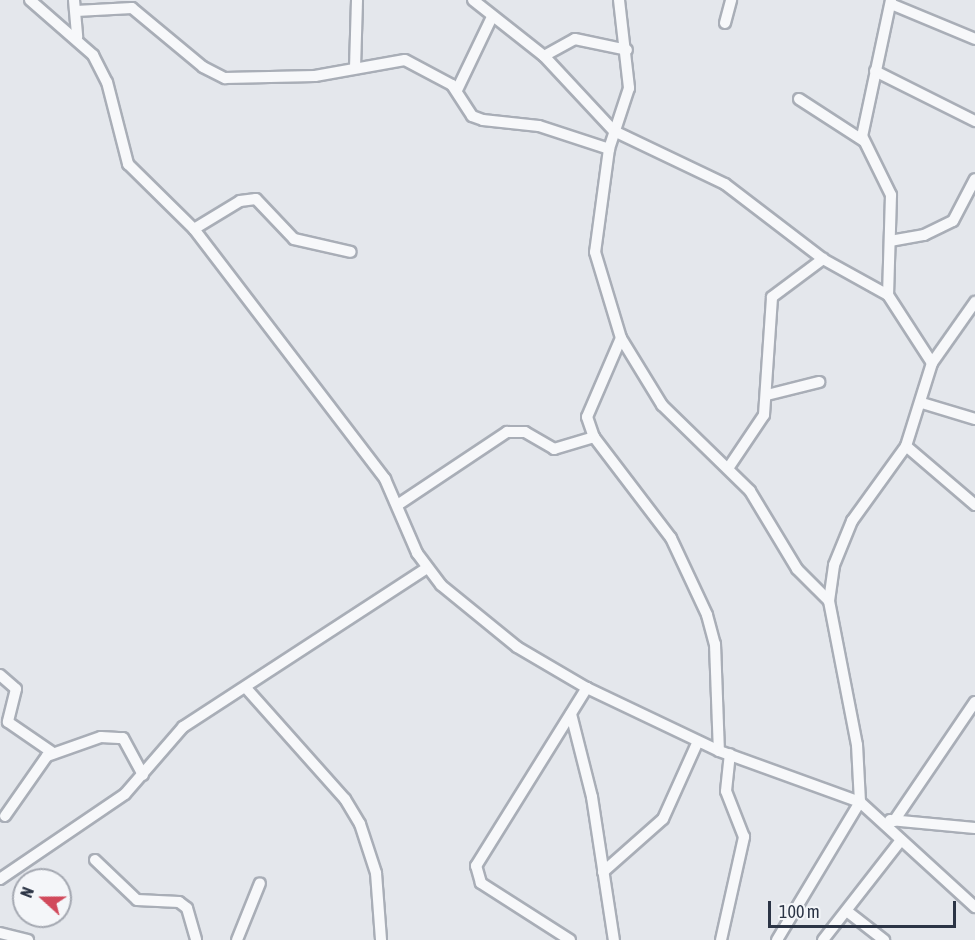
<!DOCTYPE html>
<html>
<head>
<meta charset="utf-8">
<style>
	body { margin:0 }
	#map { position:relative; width:975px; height:940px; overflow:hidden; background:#e4e7ec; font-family:"Asap Condensed",sans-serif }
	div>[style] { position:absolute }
	.roads { filter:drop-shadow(2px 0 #a9aeb7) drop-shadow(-2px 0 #a9aeb7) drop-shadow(0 2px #a9aeb7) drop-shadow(0 -2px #a9aeb7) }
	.street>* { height:10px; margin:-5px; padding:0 5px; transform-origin:5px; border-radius:5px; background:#f7f8fa }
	span { translate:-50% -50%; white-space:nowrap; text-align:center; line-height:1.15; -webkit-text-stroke:5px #f4f6f9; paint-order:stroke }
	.north { position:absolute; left:12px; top:868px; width:60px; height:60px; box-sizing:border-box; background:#f4f6f9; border:2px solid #a4a8b1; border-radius:50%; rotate:291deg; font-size:16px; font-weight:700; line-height:24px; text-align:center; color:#2b3445 }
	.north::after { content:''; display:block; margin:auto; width:21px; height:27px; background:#d1495b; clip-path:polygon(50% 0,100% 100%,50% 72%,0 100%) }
	.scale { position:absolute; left:768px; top:901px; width:188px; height:27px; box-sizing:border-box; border:3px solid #2b3445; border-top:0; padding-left:8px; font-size:18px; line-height:21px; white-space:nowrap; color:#2b3445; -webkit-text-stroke:4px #f4f6f9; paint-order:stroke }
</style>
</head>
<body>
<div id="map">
	<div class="roads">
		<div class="street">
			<div style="left:30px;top:0;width:84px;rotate:41.1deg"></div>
			<div style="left:93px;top:55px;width:30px;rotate:63deg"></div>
			<div style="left:107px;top:82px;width:85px;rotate:75.6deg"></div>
			<div style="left:128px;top:164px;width:93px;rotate:44.6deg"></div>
			<div style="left:194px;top:229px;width:315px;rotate:52.6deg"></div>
			<div style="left:385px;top:479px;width:81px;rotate:66.6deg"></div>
			<div style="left:417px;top:553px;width:40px;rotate:53deg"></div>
			<div style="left:441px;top:585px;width:98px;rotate:39.2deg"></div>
			<div style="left:517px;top:647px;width:81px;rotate:30.4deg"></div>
			<div style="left:587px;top:688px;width:146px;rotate:25.5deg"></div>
			<div style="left:719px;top:751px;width:150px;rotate:19.9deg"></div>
			<div style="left:860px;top:802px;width:156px;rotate:42.4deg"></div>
			<div style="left:74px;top:0;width:37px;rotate:85deg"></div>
			<div style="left:473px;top:0;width:90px;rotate:38.3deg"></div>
			<div style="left:544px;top:56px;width:103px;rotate:47deg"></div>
			<div style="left:614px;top:131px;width:123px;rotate:25.5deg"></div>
			<div style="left:725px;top:184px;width:123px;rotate:37.4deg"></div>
			<div style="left:823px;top:259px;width:74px;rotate:29deg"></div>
			<div style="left:619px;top:0;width:89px;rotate:83.5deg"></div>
			<div style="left:629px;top:88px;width:64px;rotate:108.2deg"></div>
			<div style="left:609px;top:149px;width:104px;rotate:97.7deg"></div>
			<div style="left:595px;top:252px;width:90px;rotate:73.2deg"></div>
			<div style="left:621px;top:338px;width:79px;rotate:58.5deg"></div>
			<div style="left:662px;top:405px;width:123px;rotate:44.3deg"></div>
			<div style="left:750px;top:491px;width:91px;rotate:58.9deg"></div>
			<div style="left:797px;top:569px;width:45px;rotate:45deg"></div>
			<div style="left:891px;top:0;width:139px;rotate:102deg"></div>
			<div style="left:862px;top:136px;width:66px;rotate:63.8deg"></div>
			<div style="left:891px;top:195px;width:100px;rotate:91.7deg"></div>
			<div style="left:888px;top:295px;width:81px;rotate:57.1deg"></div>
			<div style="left:891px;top:4px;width:91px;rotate:22.6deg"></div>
			<div style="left:76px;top:11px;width:56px;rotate:-3.1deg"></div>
			<div style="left:132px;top:8px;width:92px;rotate:39.7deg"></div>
			<div style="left:203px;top:67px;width:25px;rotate:27deg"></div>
			<div style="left:225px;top:78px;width:90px;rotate:-1.3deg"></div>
			<div style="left:315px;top:76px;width:91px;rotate:-10.1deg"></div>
			<div style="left:405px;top:60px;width:53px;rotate:28deg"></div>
			<div style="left:452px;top:85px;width:37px;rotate:57deg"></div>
			<div style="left:472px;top:116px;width:12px;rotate:20deg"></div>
			<div style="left:483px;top:120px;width:56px;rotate:6.1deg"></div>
			<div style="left:539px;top:126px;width:74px;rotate:18.2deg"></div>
			<div style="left:725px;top:23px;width:24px;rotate:-75deg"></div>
			<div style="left:544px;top:56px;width:35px;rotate:-29deg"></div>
			<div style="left:575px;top:39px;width:53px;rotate:11.9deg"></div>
			<div style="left:355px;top:68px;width:68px;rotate:-88.3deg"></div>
			<div style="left:875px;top:71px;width:112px;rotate:26.6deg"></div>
			<div style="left:457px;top:90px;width:81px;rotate:-64.4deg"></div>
			<div style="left:799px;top:99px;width:77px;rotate:32.9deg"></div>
			<div style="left:194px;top:229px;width:54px;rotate:-31.3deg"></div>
			<div style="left:240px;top:201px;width:16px;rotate:-7deg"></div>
			<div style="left:256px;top:199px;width:55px;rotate:46.5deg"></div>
			<div style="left:294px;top:239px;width:58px;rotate:12.8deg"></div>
			<div style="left:890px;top:241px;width:35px;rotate:-10deg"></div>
			<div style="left:924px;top:235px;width:32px;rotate:-26deg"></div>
			<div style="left:953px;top:221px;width:47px;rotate:-62.4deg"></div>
			<div style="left:621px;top:338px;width:86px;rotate:113.3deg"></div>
			<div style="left:587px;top:417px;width:21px;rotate:71deg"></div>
			<div style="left:594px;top:437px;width:127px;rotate:52.7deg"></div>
			<div style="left:671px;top:538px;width:85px;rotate:64.9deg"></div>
			<div style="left:707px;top:615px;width:30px;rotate:75deg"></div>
			<div style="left:715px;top:644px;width:107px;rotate:87.9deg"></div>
			<div style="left:767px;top:395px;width:54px;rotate:-14deg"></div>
			<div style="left:922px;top:403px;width:55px;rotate:16.8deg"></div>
			<div style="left:906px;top:446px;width:91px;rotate:40.5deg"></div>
			<div style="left:729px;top:467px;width:63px;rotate:-56.1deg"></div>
			<div style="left:764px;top:415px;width:118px;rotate:-86.1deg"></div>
			<div style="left:772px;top:297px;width:64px;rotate:-36.7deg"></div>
			<div style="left:399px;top:504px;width:130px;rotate:-33.7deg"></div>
			<div style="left:507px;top:432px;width:18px"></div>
			<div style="left:525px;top:432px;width:34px;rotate:30deg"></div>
			<div style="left:554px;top:449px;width:42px;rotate:-16.7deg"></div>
			<div style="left:0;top:675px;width:21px;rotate:41deg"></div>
			<div style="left:16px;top:689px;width:34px;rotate:104deg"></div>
			<div style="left:8px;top:722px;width:55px;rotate:34.6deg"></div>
			<div style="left:246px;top:688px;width:149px;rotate:48.3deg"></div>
			<div style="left:345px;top:799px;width:29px;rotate:59deg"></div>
			<div style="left:360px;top:824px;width:52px;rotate:71.9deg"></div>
			<div style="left:376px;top:873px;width:67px;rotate:85.7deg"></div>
			<div style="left:571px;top:714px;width:86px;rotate:75.8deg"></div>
			<div style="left:592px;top:797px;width:145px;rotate:81.3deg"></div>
			<div style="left:5px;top:816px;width:73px;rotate:-55deg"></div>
			<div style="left:47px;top:756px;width:57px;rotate:-19.4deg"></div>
			<div style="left:101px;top:737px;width:22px;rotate:3deg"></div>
			<div style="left:123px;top:738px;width:42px;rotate:61.6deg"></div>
			<div style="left:890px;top:820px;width:85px;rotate:5.4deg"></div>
			<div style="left:894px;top:821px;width:144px;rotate:-55.8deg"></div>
			<div style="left:95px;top:860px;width:58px;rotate:43.6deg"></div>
			<div style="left:137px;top:900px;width:42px;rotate:2.7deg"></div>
			<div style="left:179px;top:902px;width:10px;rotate:37deg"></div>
			<div style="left:187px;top:908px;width:33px;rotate:74deg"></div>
			<div style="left:603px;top:872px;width:80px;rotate:-41.5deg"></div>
			<div style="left:663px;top:819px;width:85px;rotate:-65.8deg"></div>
			<div style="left:0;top:879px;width:151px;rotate:-34.2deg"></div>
			<div style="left:125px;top:794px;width:89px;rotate:-49.1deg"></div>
			<div style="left:183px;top:727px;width:289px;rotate:-33.1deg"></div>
			<div style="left:848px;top:912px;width:46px;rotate:37.9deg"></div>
			<div style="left:0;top:933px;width:29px;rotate:14deg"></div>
			<div style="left:237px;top:940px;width:61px;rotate:-68deg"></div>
			<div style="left:570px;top:940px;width:106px;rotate:-147.4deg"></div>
			<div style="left:481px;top:883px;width:18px;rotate:-106deg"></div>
			<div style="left:476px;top:866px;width:210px;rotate:-58.1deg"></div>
			<div style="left:721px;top:940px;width:106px;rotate:-77.4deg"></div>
			<div style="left:744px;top:837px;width:49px;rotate:-111.4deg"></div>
			<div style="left:726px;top:791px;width:37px;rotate:-84deg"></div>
			<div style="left:777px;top:940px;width:161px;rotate:-59deg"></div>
			<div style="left:860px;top:802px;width:57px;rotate:-93deg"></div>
			<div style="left:857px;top:745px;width:147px;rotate:-101deg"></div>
			<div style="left:829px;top:601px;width:36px;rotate:-82deg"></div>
			<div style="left:834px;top:565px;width:48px;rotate:-67.8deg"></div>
			<div style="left:852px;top:521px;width:92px;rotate:-54.2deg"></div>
			<div style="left:906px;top:446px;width:87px;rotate:-72.6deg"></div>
			<div style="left:932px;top:363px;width:75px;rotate:-54.8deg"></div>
			<div style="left:823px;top:940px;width:127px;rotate:-52deg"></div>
		</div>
	</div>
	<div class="north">N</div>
	<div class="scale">100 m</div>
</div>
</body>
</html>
